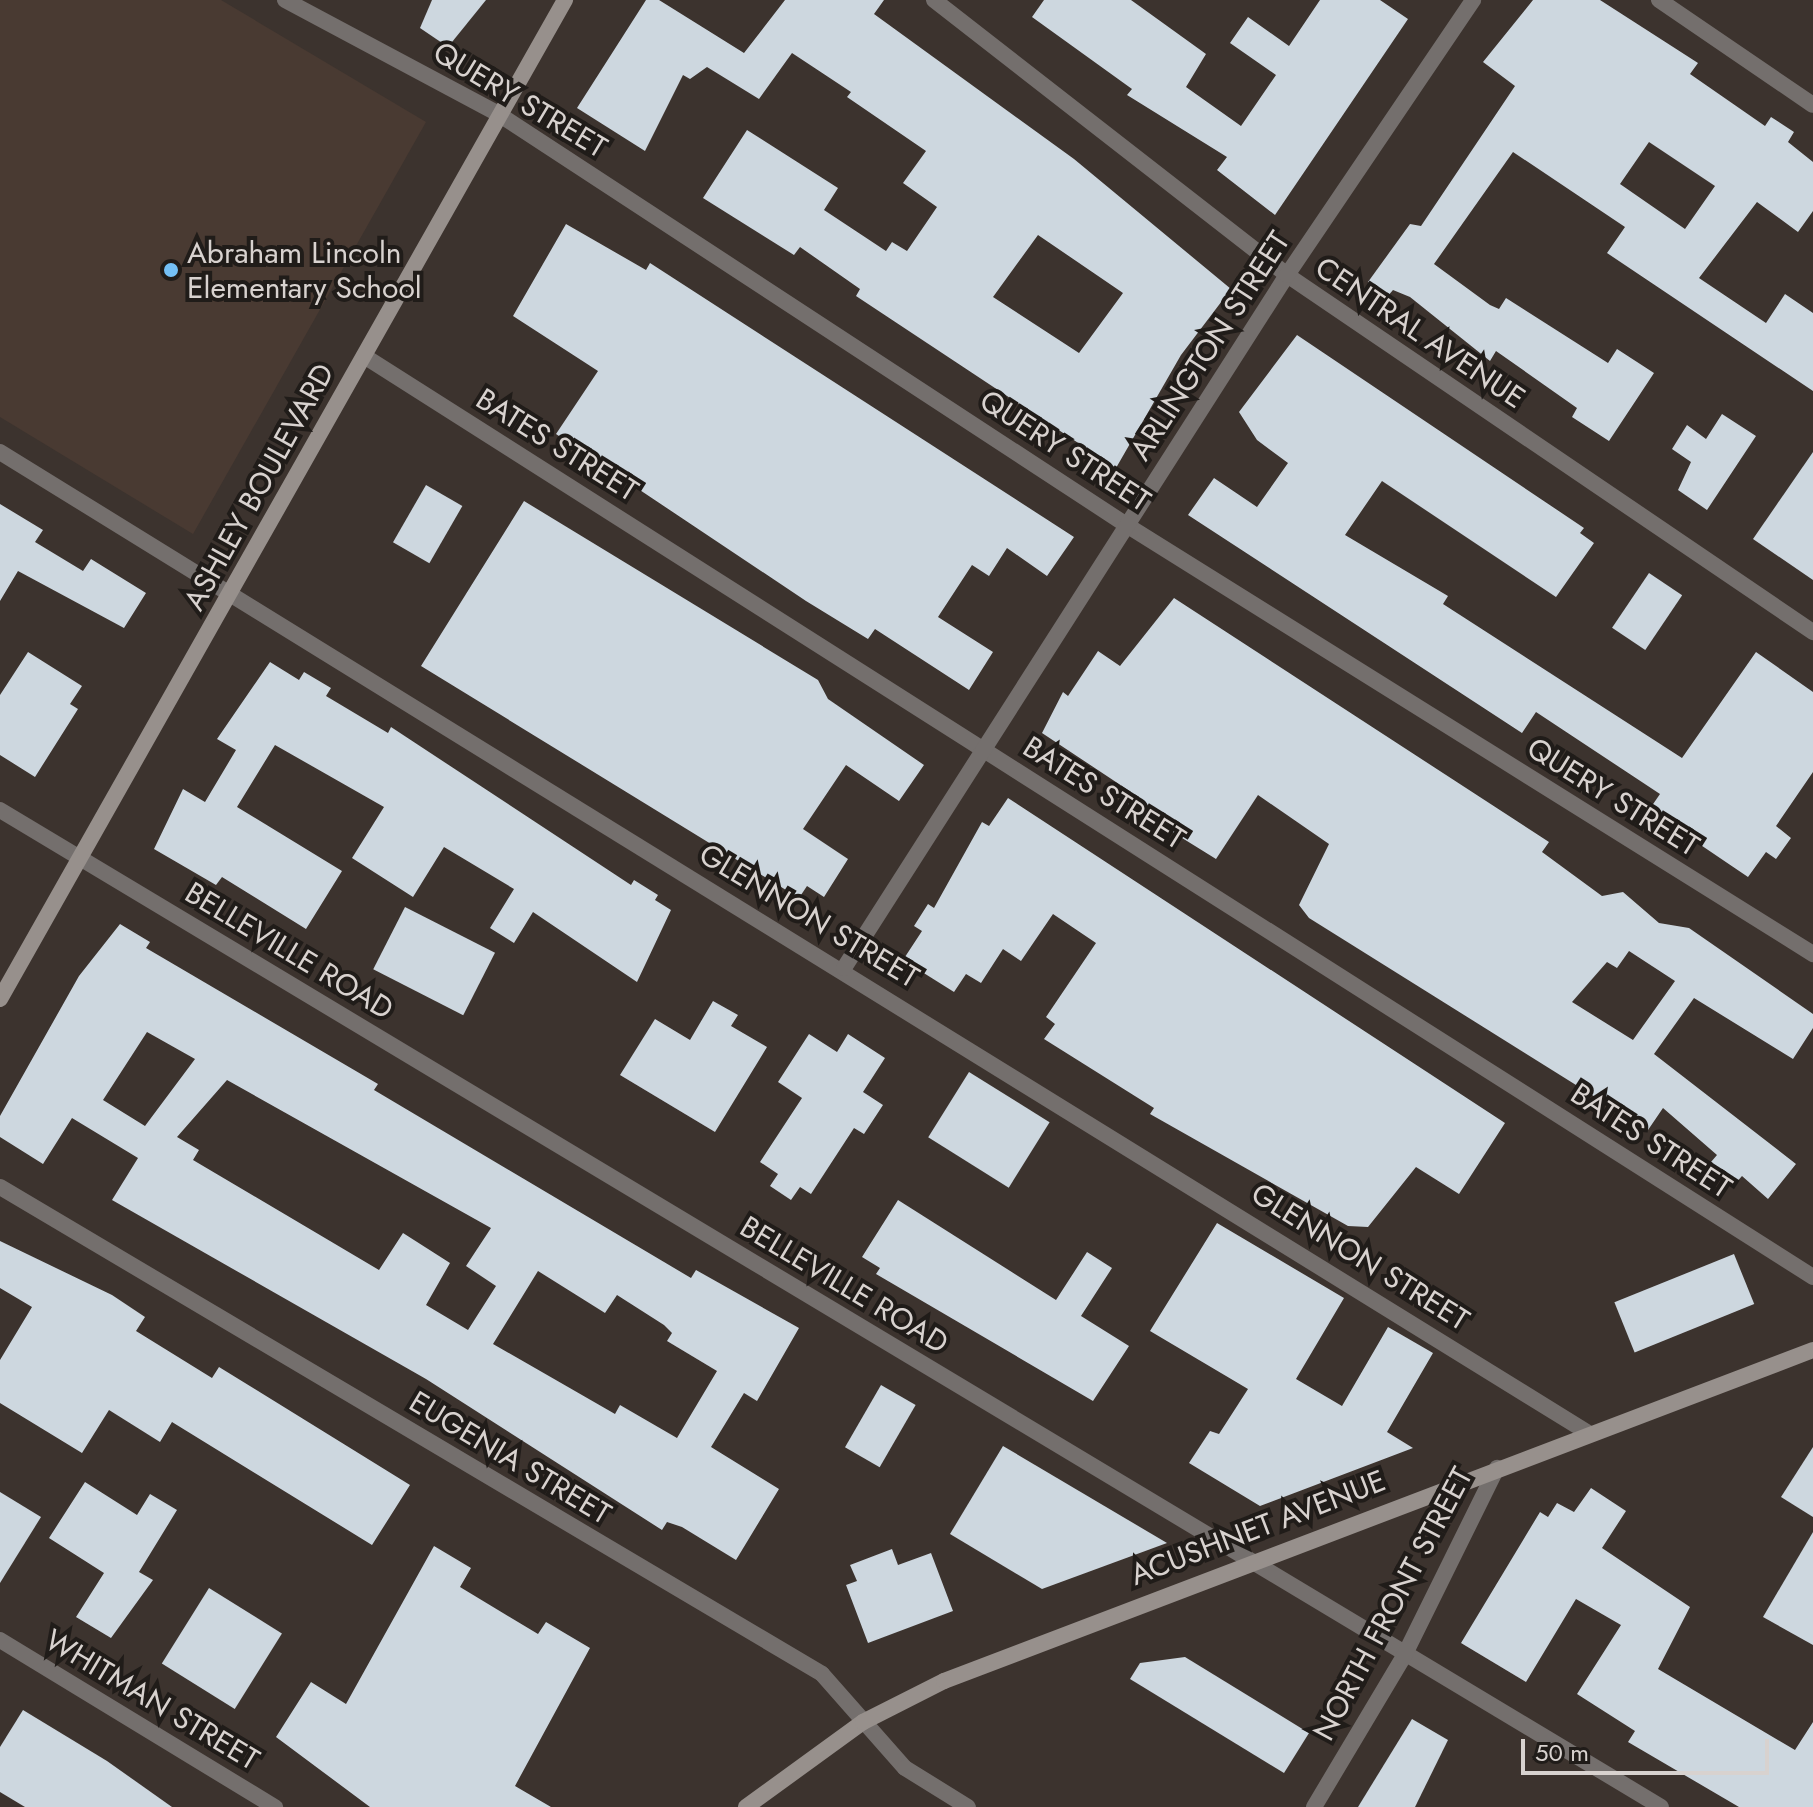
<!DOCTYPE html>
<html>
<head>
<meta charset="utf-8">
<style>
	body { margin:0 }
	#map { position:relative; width:1813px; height:1807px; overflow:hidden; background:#3c332e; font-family:Jost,sans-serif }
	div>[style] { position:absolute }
	.built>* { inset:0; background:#493a32 }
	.building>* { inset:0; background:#cdd7df; transform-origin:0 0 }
	.minor>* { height:16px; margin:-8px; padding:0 8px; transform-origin:8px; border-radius:8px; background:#746f6d }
	.tertiary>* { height:16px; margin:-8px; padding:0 8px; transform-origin:8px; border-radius:8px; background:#746f6d }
	.secondary>* { height:16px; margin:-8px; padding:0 8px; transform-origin:8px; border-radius:8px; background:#97908c }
	.dots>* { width:22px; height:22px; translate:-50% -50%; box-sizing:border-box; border:4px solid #201c19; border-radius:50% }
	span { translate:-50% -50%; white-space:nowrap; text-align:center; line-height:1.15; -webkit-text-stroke:8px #201c19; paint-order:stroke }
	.street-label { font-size:30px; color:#d8d2cf }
	.poi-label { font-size:30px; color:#d8d2cf }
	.left { translate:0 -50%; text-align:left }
	.scale { position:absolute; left:1521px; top:1739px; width:248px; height:36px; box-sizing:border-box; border:4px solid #d8d2cf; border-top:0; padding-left:10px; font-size:24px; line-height:28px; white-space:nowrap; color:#d8d2cf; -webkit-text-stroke:6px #201c19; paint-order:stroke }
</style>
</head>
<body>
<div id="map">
	<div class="built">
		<div style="clip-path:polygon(0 0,221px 0,426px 122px,193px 534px,0 417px)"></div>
	</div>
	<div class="building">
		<div style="clip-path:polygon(432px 0,486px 0,448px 47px,420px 28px)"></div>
		<div style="clip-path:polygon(evenodd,646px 0,659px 0,744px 53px,785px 0,884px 0,874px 14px,1074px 159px,1231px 289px,1181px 355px,1116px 468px,856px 296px,860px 289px,800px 247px,794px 255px,703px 198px,747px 130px,838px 188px,824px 210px,886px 251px,892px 242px,907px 251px,937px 207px,903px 183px,926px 151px,847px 97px,851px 92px,792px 53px,759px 99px,707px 67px,690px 79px,683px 75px,645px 151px,577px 108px,646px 0,1038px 235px,1123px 293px,1079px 353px,993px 297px,1038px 235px)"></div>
		<div style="clip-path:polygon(1044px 0,1131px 0,1206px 54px,1186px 87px,1241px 126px,1276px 75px,1230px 43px,1248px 17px,1289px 46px,1320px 0,1380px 0,1408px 19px,1275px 215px,1217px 170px,1227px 157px,1127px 95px,1132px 89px,1032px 17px)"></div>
		<div style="clip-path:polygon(evenodd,1533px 0,1600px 0,1698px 63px,1690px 74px,1765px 126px,1771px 117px,1794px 132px,1788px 142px,1813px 162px,1813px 211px,1798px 232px,1757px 202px,1699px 278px,1766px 323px,1785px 294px,1813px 313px,1813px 391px,1607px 253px,1625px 227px,1513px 152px,1434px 264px,1490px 305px,1499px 309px,1506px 298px,1608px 363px,1617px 349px,1654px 373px,1609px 441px,1572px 417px,1577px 408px,1496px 351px,1490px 361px,1410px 297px,1393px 290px,1387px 297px,1368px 282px,1410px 224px,1421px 226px,1515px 86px,1483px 62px,1533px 0,1649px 142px,1715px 186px,1685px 229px,1620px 184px,1649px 142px)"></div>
		<div style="clip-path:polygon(566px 224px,646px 270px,650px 263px,1074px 537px,1047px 576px,1007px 548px,989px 576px,972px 565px,938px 617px,993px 652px,969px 690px,875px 629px,868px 639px,806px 601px,556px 434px,598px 371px,513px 316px)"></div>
		<div style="clip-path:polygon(1297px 335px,1584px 528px,1580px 533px,1594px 543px,1556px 597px,1382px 481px,1345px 535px,1448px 596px,1443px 604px,1682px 758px,1756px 652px,1813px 692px,1813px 772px,1776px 826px,1791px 838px,1776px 859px,1766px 852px,1748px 877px,1649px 810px,1660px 794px,1536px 712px,1522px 733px,1188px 515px,1214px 478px,1257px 507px,1288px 463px,1257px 440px,1239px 412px)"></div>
		<div style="clip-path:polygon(1722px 414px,1756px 436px,1707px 510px,1678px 490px,1691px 462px,1672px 449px,1687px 425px,1706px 439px)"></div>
		<div style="clip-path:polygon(1813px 452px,1813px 580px,1753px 539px)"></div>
		<div style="left:426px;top:485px;width:42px;height:66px;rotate:30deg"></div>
		<div style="clip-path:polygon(524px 501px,818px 680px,828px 699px,924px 765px,899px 801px,846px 765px,803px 829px,848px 859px,824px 897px,807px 886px,799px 898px,421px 666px)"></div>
		<div style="clip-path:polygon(0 504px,43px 530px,35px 542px,83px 571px,91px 559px,146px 593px,124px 628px,18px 571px,0 601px)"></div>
		<div style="left:1649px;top:573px;width:40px;height:66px;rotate:34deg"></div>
		<div style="clip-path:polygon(evenodd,1174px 598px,1549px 842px,1542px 852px,1602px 896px,1623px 892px,1659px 923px,1689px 928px,1813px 1014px,1813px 1028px,1793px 1059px,1694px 998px,1654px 1054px,1796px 1164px,1768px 1199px,1742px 1176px,1735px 1184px,1711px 1162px,1717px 1155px,1663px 1108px,1648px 1130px,1309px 918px,1299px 905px,1329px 844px,1258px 795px,1216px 859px,1124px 802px,1131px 792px,1042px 733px,1063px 692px,1068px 696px,1098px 651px,1120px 666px,1174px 598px,1629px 951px,1675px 981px,1633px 1040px,1572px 1002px,1607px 962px,1617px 968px,1629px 951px)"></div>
		<div style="clip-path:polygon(28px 652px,82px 686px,70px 704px,78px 709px,35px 777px,0 755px,0 695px)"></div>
		<div style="clip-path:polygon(270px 662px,299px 680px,304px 672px,331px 688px,326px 696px,388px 733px,391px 727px,631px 885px,634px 880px,658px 895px,655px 900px,671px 910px,637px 982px,533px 912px,514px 943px,490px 928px,514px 889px,444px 847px,413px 897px,352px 858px,384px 807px,275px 745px,237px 807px,342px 871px,306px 929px,222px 877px,216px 885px,154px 849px,183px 789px,205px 802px,236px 750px,217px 739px)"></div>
		<div style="clip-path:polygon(1008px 798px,1505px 1123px,1459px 1194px,1416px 1167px,1368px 1227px,1348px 1226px,1150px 1114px,1154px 1108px,1044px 1039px,1055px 1024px,1046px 1017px,1096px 943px,1053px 914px,1021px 961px,1003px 949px,981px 983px,966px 974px,954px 992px,903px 960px,922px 931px,914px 926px,928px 904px,934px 908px,982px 822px,989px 826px)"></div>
		<div style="left:405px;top:907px;width:101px;height:70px;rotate:27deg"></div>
		<div style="clip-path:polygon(evenodd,120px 924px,150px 942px,146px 948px,378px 1084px,374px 1090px,691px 1278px,696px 1270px,799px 1328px,757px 1401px,744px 1393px,711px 1447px,779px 1489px,736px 1560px,682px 1527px,667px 1522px,662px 1530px,426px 1379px,112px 1200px,138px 1158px,72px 1118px,43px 1164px,0 1137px,0 1116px,79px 976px,120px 924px,147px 1032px,195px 1059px,145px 1126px,103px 1100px,147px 1032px,120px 924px,227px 1080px,491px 1228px,466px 1266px,496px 1286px,468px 1330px,426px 1305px,450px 1263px,403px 1233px,379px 1270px,193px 1160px,199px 1150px,177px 1137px,227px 1080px,120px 924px,538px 1271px,605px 1313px,617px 1295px,664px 1325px,672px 1333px,667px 1341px,717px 1371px,677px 1438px,620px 1405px,615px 1414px,493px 1344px,538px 1271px)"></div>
		<div style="clip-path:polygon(713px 1001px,738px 1015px,731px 1026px,767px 1047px,715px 1132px,620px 1075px,655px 1019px,690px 1040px)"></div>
		<div style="clip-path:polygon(809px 1034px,837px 1052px,848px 1034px,885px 1058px,863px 1092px,883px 1105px,864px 1134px,854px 1128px,811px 1194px,800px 1187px,791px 1200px,770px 1186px,778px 1174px,760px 1162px,802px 1098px,778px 1082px)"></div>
		<div style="left:969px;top:1072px;width:95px;height:77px;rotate:32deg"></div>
		<div style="clip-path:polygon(898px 1200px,1056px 1300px,1087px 1252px,1112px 1268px,1081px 1316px,1129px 1346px,1093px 1401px,876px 1274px,880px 1268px,862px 1257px)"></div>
		<div style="clip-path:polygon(1217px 1223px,1344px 1298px,1296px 1379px,1342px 1406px,1388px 1327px,1433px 1353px,1387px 1432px,1413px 1448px,1260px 1506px,1189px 1463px,1210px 1431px,1219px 1434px,1248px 1389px,1150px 1331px)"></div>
		<div style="clip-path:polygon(0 1241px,112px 1295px,145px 1317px,136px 1331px,212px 1378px,219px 1367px,410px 1485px,372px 1545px,172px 1422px,160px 1442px,109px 1410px,82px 1453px,0 1403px,0 1360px,32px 1307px,0 1288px)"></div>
		<div style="left:1734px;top:1254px;width:54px;height:129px;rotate:68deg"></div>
		<div style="left:881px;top:1385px;width:40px;height:72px;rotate:30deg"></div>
		<div style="clip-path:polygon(1003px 1446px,1167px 1543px,1042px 1589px,950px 1534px)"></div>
		<div style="clip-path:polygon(1813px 1447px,1813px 1517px,1781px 1497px)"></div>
		<div style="clip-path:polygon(85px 1482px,137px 1515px,150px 1494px,177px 1510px,139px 1572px,153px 1580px,111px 1638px,76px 1617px,104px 1573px,49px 1538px)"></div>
		<div style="clip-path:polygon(1591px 1488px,1626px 1511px,1602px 1548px,1690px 1607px,1658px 1669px,1795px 1750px,1813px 1722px,1813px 1807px,1739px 1807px,1628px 1742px,1635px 1731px,1577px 1694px,1621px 1625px,1576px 1599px,1526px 1682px,1461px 1643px,1540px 1512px,1548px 1517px,1557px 1503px,1574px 1512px)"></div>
		<div style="clip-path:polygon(0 1492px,41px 1517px,0 1583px)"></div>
		<div style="clip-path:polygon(1813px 1532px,1813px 1645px,1763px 1617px)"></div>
		<div style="clip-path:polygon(434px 1546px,471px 1568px,460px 1587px,538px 1634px,546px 1622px,590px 1648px,515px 1786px,551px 1807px,370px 1807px,276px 1737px,311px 1682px,346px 1704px)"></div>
		<div style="clip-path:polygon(892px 1549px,898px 1565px,931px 1553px,953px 1611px,868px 1643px,846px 1585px,857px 1581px,850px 1565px)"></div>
		<div style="left:209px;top:1588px;width:86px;height:89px;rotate:32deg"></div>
		<div style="clip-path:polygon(1185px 1657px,1309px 1733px,1284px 1773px,1130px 1679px,1140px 1663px)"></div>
		<div style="clip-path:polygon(23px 1710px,107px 1761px,172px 1807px,25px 1807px,0 1792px,0 1747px)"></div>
		<div style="clip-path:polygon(1412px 1719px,1448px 1740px,1415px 1807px,1358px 1807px)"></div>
	</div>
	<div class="minor">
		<div style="left:285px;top:0;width:244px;rotate:28.1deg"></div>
		<div style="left:500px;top:115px;width:751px;rotate:33.2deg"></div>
		<div style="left:1128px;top:526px;width:808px;rotate:32deg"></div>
		<div style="left:934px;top:0;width:447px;rotate:37.9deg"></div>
		<div style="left:1287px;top:275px;width:636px;rotate:34.17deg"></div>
		<div style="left:1659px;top:0;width:186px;rotate:34.3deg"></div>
		<div style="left:364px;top:356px;width:1717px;rotate:32.44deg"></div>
		<div style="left:0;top:452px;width:1865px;rotate:31.7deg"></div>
		<div style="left:0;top:810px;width:1937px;rotate:30.97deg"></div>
		<div style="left:844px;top:968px;width:822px;rotate:-57.41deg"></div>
		<div style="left:1287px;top:275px;width:332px;rotate:-55.9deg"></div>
		<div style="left:0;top:1187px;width:955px;rotate:30.64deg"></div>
		<div style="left:822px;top:1674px;width:125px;rotate:48.6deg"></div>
		<div style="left:905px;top:1768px;width:74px;rotate:31.8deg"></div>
		<div style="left:0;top:1640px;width:322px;rotate:31.3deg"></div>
	</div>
	<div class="tertiary">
		<div style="left:1314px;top:1807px;width:176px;rotate:-59.2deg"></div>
		<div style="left:1404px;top:1656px;width:210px;rotate:-63.7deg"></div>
	</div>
	<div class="secondary">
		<div style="left:0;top:999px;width:1148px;rotate:-60.51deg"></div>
		<div style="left:746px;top:1807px;width:145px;rotate:-36deg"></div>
		<div style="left:863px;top:1722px;width:91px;rotate:-26.8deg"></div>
		<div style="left:944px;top:1681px;width:930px;rotate:-20.85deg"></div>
	</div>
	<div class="dots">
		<div style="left:171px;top:270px;background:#74c0f6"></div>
	</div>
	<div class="street-label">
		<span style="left:520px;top:100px;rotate:31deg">QUERY STREET</span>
		<span style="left:1420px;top:333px;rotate:34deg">CENTRAL AVENUE</span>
		<span style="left:1210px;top:346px;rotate:-57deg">ARLINGTON STREET</span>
		<span style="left:557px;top:445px;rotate:32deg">BATES STREET</span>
		<span style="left:1065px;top:451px;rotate:33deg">QUERY STREET</span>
		<span style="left:259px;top:487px;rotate:-61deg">ASHLEY BOULEVARD</span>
		<span style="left:1104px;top:793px;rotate:32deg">BATES STREET</span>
		<span style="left:1613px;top:797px;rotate:32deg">QUERY STREET</span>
		<span style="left:809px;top:916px;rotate:31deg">GLENNON STREET</span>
		<span style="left:289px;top:951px;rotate:31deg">BELLEVILLE ROAD</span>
		<span style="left:1651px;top:1141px;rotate:33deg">BATES STREET</span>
		<span style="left:1360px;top:1257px;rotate:32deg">GLENNON STREET</span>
		<span style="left:844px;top:1285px;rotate:31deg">BELLEVILLE ROAD</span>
		<span style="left:510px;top:1458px;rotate:31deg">EUGENIA STREET</span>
		<span style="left:1258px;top:1528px;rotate:-21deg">ACUSHNET AVENUE</span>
		<span style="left:1393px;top:1604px;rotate:-62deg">NORTH FRONT STREET</span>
		<span style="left:152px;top:1700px;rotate:31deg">WHITMAN STREET</span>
	</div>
	<div class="poi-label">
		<span class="left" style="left:187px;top:270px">Abraham Lincoln<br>Elementary School</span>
	</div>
	<div class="scale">50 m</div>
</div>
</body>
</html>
